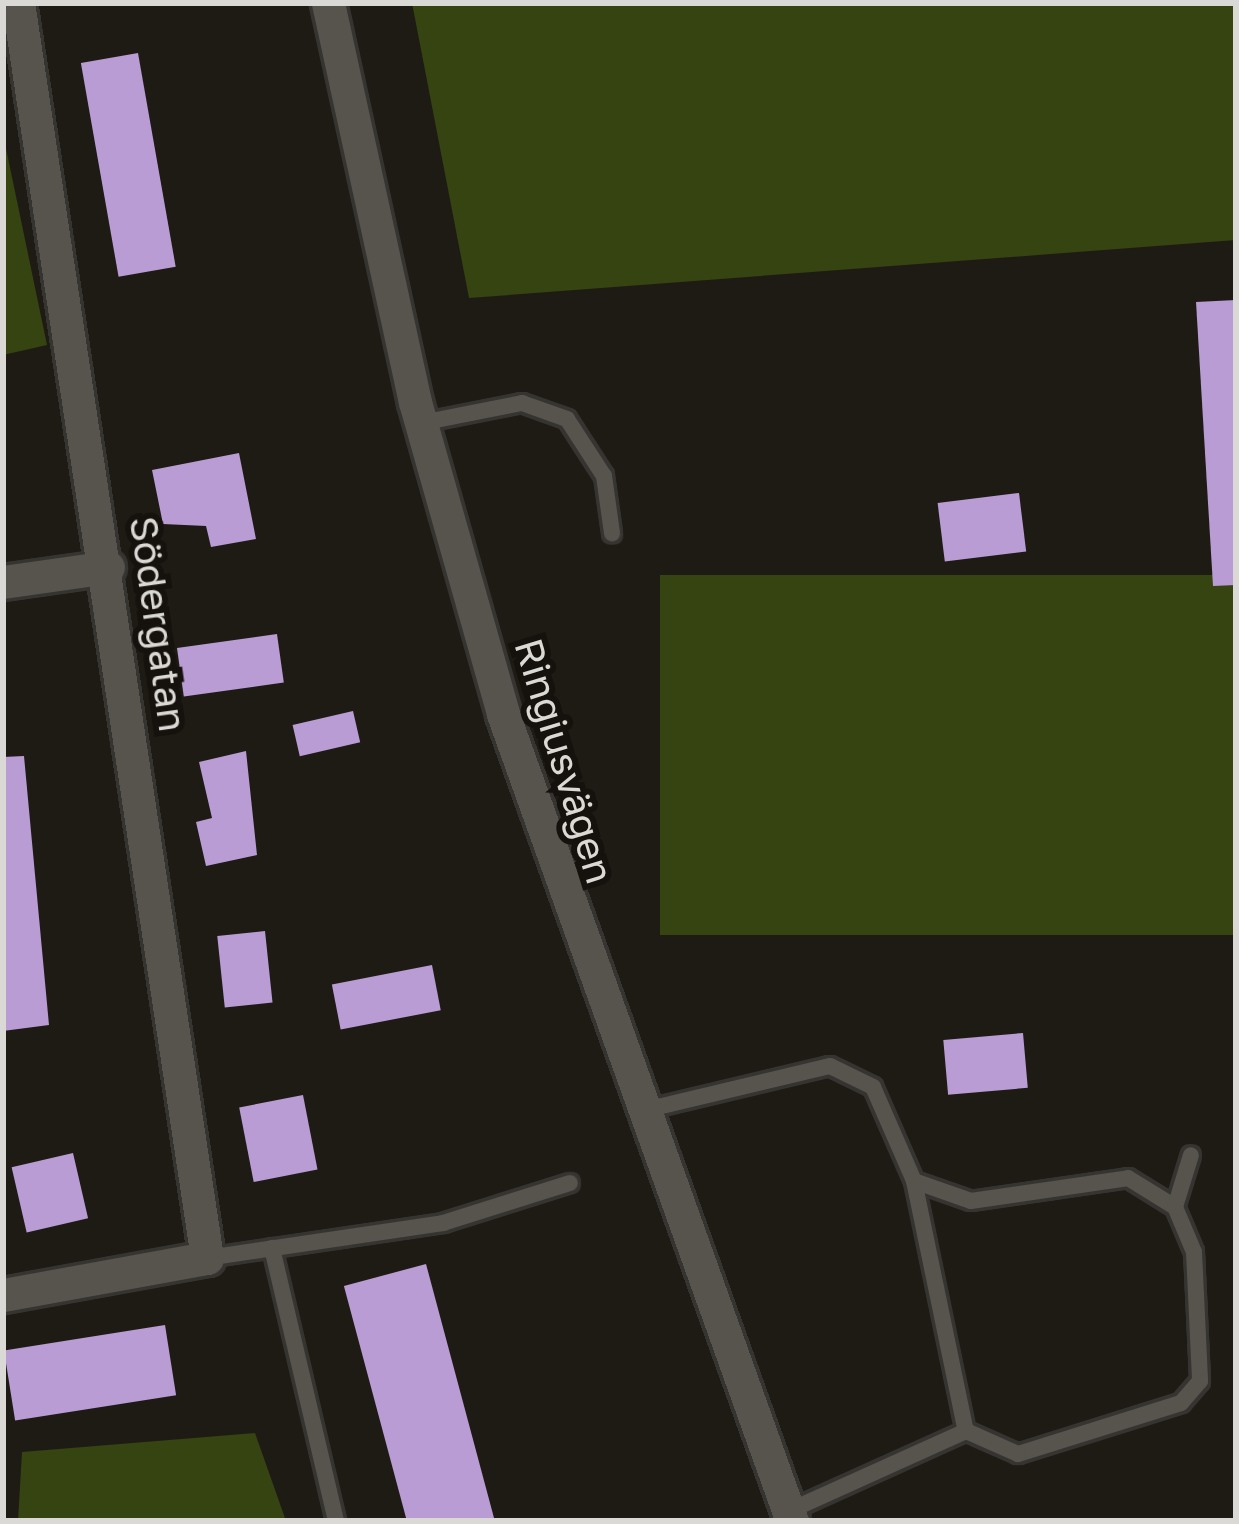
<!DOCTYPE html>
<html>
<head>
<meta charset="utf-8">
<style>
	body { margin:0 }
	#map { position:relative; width:1239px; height:1524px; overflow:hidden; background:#1e1b15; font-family:"Golos Text",sans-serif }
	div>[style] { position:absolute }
	.green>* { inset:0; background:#354411; transform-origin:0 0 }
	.building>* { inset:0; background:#b89cd3; transform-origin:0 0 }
	.roads { filter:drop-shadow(3px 0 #363431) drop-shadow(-3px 0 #363431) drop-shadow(0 3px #363431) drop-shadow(0 -3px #363431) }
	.service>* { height:16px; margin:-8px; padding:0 8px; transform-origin:8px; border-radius:8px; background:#57534d }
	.minor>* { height:33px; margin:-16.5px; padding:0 16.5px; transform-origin:16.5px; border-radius:16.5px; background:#57534d }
	.tertiary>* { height:33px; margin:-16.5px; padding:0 16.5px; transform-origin:16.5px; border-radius:16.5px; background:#57534d }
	span { translate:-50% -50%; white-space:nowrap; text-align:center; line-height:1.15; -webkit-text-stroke:12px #15120d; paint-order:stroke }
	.street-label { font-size:39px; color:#dbd9d5 }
	.frame { position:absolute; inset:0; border:6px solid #dbd9d5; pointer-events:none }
</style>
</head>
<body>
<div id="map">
	<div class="green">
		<div style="clip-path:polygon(412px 3px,1236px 3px,1236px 240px,469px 298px)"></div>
		<div style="clip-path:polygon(3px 134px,47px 345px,3px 355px)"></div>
		<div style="left:1236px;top:575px;width:360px;height:576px;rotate:90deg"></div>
		<div style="clip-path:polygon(255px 1433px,286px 1521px,18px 1521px,22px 1452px)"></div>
	</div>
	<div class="building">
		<div style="left:138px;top:53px;width:217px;height:58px;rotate:80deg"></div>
		<div style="clip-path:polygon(1236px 300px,1236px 585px,1213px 586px,1196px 302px)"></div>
		<div style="clip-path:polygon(239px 453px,256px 539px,211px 547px,206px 526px,163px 524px,152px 470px)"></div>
		<div style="left:1019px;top:493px;width:59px;height:82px;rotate:83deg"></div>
		<div style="left:277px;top:634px;width:49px;height:101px;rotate:82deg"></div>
		<div style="left:353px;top:711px;width:32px;height:62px;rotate:77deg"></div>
		<div style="clip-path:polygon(246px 751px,257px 855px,206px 866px,196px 822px,212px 818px,199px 762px)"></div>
		<div style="clip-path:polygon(24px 756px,49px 1025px,3px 1031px,3px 757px)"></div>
		<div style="left:265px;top:931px;width:72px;height:48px;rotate:84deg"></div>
		<div style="left:432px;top:965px;width:46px;height:102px;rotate:79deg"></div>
		<div style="left:1023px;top:1033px;width:55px;height:80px;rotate:85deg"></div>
		<div style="left:303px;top:1095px;width:76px;height:65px;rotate:79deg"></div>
		<div style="left:73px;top:1153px;width:67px;height:63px;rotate:77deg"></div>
		<div style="left:426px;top:1264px;width:267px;height:85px;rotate:75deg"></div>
		<div style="left:165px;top:1325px;width:71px;height:163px;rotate:81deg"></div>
	</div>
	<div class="roads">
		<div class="service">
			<div style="left:421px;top:423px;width:103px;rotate:-11.2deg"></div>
			<div style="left:522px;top:403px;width:48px;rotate:19.6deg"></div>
			<div style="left:567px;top:419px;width:68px;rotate:57deg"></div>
			<div style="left:604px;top:476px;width:58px;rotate:82deg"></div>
			<div style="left:641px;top:1111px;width:194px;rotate:-13.4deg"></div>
			<div style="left:830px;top:1066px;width:48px;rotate:26deg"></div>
			<div style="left:873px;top:1087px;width:103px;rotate:66.4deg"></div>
			<div style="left:914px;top:1181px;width:60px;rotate:19.3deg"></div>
			<div style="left:971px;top:1201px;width:159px;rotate:-8.3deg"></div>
			<div style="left:1128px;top:1178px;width:55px;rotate:31.7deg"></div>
			<div style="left:1175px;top:1207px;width:49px;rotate:67.1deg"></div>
			<div style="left:1194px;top:1252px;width:129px;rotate:87.3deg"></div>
			<div style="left:1200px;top:1381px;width:29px;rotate:131deg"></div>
			<div style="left:1181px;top:1403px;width:171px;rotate:162.6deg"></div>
			<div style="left:1018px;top:1454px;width:57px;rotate:-156.1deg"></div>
			<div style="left:966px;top:1431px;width:194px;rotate:155.7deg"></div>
			<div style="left:914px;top:1181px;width:255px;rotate:78.3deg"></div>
			<div style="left:1175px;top:1207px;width:54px;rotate:-72.9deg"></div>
			<div style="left:272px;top:1248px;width:280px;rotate:76.8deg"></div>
			<div style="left:207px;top:1258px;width:239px;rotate:-8.4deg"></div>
			<div style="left:443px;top:1223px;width:133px;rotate:-17.5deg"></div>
		</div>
		<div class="minor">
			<div style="left:3px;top:582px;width:106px;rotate:-8.1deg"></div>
			<div style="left:3px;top:1295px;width:207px;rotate:-10.3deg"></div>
			<div style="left:207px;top:1258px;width:1269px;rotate:-98.56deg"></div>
		</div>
		<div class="tertiary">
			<div style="left:328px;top:3px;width:408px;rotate:77.7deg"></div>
			<div style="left:415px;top:402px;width:324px;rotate:74.2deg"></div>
			<div style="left:503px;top:714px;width:857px;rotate:70.3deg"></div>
		</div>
	</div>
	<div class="street-label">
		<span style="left:158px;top:624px;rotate:82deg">Södergatan</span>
		<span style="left:564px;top:761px;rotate:73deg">Ringiusvägen</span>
	</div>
	<div class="frame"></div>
</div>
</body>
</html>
